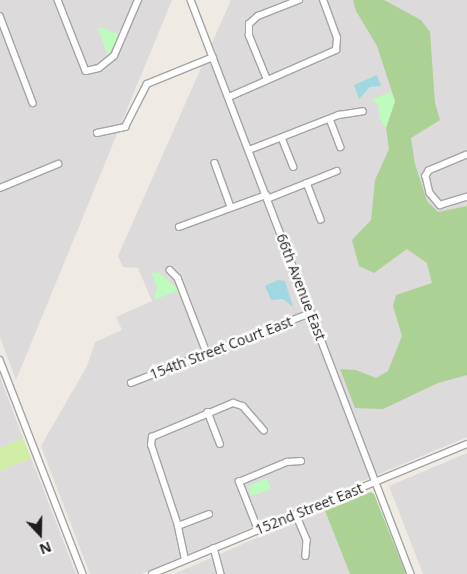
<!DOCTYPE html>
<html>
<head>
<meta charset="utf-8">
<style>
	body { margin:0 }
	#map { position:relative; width:467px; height:574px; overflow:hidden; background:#efeae3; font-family:"Open Sans",sans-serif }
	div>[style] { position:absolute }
	.residential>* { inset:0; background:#dcdada }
	.grass>* { inset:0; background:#cfeda5 }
	.forest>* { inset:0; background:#acd195 }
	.park>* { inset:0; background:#bdfcbc }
	.water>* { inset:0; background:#a0d7e0 }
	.roads { filter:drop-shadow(1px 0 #a4a4a4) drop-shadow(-1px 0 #a4a4a4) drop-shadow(0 1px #a4a4a4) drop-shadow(0 -1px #a4a4a4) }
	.minor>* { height:5.5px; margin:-2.75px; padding:0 2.75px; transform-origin:2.75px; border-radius:2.75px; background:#fff }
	span { translate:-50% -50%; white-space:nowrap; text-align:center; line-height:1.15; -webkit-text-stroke:5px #fff; paint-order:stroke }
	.street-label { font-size:14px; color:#1d1d1d }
	.north { position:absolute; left:15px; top:509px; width:50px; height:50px; -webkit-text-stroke:4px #fff; paint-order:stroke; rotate:159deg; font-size:14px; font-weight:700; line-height:20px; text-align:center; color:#1d1d1d }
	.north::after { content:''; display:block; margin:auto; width:18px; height:22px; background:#1d1d1d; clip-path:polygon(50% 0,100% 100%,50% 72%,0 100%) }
</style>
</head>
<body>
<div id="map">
	<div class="residential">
		<div style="clip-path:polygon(0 0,172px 0,16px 380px,0 337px)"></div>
		<div style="clip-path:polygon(231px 0,467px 0,467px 437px,141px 574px,90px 574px,41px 446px,87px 366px,95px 342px,122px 330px,116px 317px,152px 301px,138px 268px,123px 267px,118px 256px)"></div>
		<div style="clip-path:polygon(0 377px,23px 438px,0 448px)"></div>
		<div style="clip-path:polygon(467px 453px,467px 574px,423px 574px,389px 486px)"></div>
		<div style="clip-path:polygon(31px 458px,76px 574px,0 574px,0 471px)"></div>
		<div style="clip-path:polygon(325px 511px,350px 574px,174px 574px,252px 540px)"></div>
	</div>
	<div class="grass">
		<div style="clip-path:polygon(23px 438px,31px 458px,0 471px,0 448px)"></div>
	</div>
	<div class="forest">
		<div style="clip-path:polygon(353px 0,384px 0,421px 20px,430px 32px,435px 103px,440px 120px,411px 138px,415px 164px,427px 201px,438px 212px,467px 206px,467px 375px,438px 383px,383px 409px,355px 408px,340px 369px,356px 370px,376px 378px,388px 371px,402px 336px,393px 306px,396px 295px,432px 283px,427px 263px,407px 249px,374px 273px,359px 266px,352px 240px,371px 220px,375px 180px,389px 149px,386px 128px,395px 101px,377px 46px,356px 11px)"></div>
		<div style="clip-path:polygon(371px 492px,374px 494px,406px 574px,350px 574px,325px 511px)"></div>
	</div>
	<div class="park">
		<div style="clip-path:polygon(100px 27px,120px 35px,108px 56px,98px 28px)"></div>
		<div style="clip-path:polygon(391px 92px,395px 101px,386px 128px,379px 118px,379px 106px,372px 99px)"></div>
		<div style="clip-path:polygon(151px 272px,159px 273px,179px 290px,154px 300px,157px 287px)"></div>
		<div style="clip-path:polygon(267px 478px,271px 489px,251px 496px,249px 486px)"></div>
	</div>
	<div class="water">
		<div style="clip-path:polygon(377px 75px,381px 86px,370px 87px,359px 99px,354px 85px)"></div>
		<div style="clip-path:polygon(278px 280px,285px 281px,293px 307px,283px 299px,271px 300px,265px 286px)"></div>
	</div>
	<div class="roads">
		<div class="minor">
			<div style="left:58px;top:0;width:76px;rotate:68.5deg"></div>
			<div style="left:86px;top:71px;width:13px;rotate:-13deg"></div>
			<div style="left:99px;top:68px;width:19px;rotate:-39deg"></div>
			<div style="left:114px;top:56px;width:61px;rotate:-66.8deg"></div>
			<div style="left:191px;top:0;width:615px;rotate:69.03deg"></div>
			<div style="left:0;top:16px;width:93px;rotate:69.2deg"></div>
			<div style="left:267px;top:80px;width:48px;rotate:-112.2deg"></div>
			<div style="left:249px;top:36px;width:12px;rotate:-90deg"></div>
			<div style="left:249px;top:24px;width:12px;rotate:-42deg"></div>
			<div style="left:258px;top:16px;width:44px;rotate:-21.3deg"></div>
			<div style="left:229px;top:97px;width:117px;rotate:-23.7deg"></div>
			<div style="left:336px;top:50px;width:12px;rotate:-85deg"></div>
			<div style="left:337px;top:38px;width:40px;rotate:-110.2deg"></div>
			<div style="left:330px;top:119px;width:30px;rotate:69deg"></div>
			<div style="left:97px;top:133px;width:29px;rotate:-12deg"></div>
			<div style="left:125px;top:127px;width:48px;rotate:-62.9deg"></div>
			<div style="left:147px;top:84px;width:71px;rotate:-22.2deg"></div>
			<div style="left:282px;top:138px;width:31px;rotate:68deg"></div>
			<div style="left:249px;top:150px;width:97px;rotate:-21.3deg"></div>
			<div style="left:339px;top:115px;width:24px;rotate:-9deg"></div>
			<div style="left:467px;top:155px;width:41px;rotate:157.2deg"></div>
			<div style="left:429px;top:171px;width:6px;rotate:121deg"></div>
			<div style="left:426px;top:176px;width:17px;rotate:77deg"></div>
			<div style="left:430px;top:193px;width:16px;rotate:50deg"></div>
			<div style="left:440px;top:205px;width:28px;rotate:-17deg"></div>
			<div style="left:215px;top:163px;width:47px;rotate:70deg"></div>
			<div style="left:307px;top:183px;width:39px;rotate:69deg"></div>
			<div style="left:0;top:188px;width:63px;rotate:-22.5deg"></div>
			<div style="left:267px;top:199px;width:75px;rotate:-21.8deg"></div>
			<div style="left:179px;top:227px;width:93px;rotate:-20.2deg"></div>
			<div style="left:170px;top:270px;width:11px;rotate:45deg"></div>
			<div style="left:178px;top:278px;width:80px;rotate:68.9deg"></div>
			<div style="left:0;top:360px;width:230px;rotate:68.8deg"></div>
			<div style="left:131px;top:383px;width:193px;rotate:-21.3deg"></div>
			<div style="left:208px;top:412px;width:34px;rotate:69deg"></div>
			<div style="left:296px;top:514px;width:28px;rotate:67deg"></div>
			<div style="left:307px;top:540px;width:16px;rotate:94deg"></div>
			<div style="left:178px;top:526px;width:33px;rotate:-21deg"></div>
			<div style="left:258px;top:530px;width:52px;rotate:-111.6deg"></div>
			<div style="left:239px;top:482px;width:52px;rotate:-22.6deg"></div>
			<div style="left:287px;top:462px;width:14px;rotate:-4deg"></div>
			<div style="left:214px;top:548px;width:27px;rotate:75deg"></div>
			<div style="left:185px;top:560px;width:35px;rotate:-102deg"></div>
			<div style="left:178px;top:526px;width:85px;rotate:-108.4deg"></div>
			<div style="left:151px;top:445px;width:8px;rotate:-83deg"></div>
			<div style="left:152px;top:437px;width:88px;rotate:-22.8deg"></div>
			<div style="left:233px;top:403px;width:10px;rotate:17deg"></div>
			<div style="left:243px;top:406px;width:32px;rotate:49deg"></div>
			<div style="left:152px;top:574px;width:341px;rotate:-22.4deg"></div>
		</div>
	</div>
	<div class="street-label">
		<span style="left:301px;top:287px;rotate:69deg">66th Avenue East</span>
		<span style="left:221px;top:348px;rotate:-21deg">154th Street Court East</span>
		<span style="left:309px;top:509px;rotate:-22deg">152nd Street East</span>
	</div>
	<div class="north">N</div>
</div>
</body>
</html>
